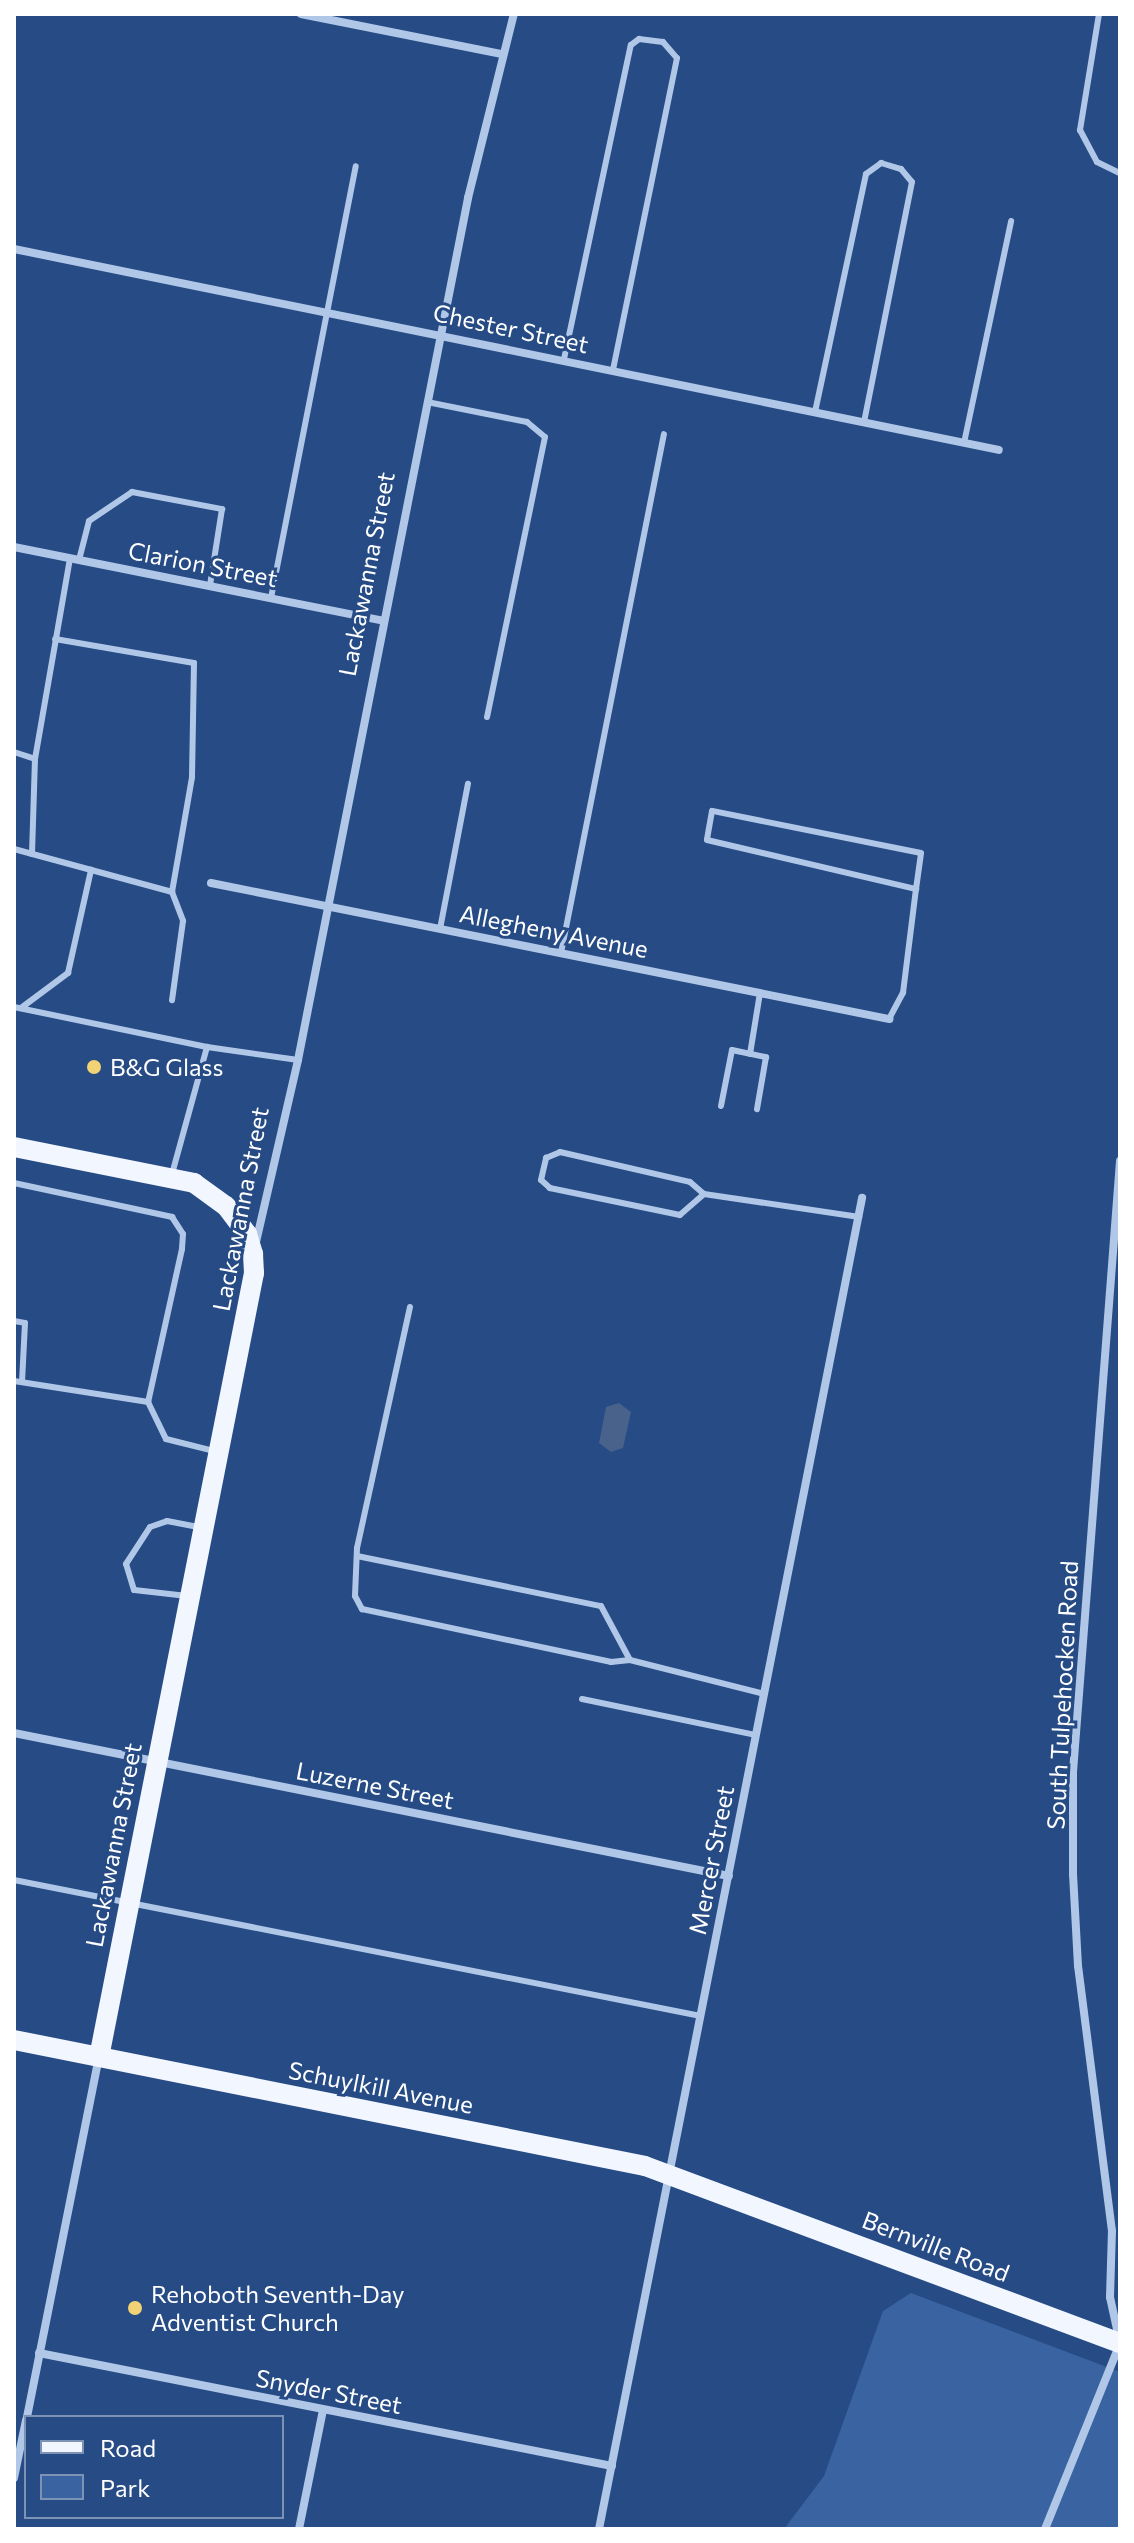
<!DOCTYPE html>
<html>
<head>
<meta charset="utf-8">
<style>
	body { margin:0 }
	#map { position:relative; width:1134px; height:2543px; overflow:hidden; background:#264b85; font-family:Commissioner,sans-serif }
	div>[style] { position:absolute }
	.green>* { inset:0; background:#3a64a1 }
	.water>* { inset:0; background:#48628c }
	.service>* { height:6px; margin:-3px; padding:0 3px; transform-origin:3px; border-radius:3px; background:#b0c7e8 }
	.minor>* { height:8px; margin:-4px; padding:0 4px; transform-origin:4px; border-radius:4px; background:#b0c7e8 }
	.primary>* { height:20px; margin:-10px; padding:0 10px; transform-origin:10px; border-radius:10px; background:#f2f6fe }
	.dots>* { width:22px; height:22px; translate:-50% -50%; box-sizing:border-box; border:4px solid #264b85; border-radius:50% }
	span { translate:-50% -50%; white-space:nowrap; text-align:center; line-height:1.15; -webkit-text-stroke:6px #264b85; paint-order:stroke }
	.street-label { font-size:24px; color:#fff }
	.poi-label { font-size:24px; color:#fff }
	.left { translate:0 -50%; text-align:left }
	.frame { position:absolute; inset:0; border:16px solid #fff; pointer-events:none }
	.legend { position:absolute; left:24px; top:2415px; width:260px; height:104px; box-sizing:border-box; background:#264b85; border:2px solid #7d93b6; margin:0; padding:10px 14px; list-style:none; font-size:24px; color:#fff }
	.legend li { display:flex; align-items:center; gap:16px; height:40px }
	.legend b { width:40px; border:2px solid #7d93b6 }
</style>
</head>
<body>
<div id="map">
	<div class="green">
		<div style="clip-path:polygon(911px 2293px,1120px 2372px,1120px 2529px,784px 2529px,824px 2476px,883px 2311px)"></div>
	</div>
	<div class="water">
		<div style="clip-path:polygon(619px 1403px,631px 1412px,623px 1448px,611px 1452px,599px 1443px,606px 1407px)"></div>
	</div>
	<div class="service">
		<div style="left:1099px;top:14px;width:118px;rotate:99.3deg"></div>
		<div style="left:1080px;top:130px;width:36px;rotate:62deg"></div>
		<div style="left:1097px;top:162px;width:25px;rotate:26deg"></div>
		<div style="left:564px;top:359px;width:321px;rotate:-78deg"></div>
		<div style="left:631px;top:45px;width:10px;rotate:-37deg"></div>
		<div style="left:639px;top:39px;width:24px;rotate:7deg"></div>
		<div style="left:663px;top:42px;width:21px;rotate:49deg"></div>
		<div style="left:677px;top:58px;width:318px;rotate:101.6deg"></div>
		<div style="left:427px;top:402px;width:102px;rotate:11.3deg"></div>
		<div style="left:527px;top:422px;width:23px;rotate:40deg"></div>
		<div style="left:545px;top:437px;width:286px;rotate:101.7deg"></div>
		<div style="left:815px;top:412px;width:243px;rotate:-77.9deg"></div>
		<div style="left:866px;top:174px;width:19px;rotate:-36deg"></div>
		<div style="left:881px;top:163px;width:21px;rotate:17deg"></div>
		<div style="left:901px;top:169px;width:17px;rotate:50deg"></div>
		<div style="left:912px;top:182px;width:245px;rotate:101.3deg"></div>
		<div style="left:964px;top:443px;width:227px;rotate:-78deg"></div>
		<div style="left:79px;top:560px;width:40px;rotate:-75.6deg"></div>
		<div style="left:89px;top:521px;width:52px;rotate:-34deg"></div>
		<div style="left:132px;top:492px;width:92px;rotate:10.7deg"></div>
		<div style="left:222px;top:509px;width:78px;rotate:98.9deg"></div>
		<div style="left:271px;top:598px;width:440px;rotate:-78.9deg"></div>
		<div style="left:14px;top:752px;width:22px;rotate:18deg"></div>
		<div style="left:14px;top:849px;width:164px;rotate:15.2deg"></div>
		<div style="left:172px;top:892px;width:117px;rotate:-80.1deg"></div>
		<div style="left:192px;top:777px;width:114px;rotate:-89deg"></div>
		<div style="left:194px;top:663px;width:141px;rotate:-170.2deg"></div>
		<div style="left:32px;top:854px;width:95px;rotate:-88.2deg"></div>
		<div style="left:35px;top:759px;width:204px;rotate:-80.1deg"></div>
		<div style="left:172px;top:892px;width:31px;rotate:69deg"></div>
		<div style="left:183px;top:921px;width:80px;rotate:97.9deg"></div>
		<div style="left:440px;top:929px;width:148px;rotate:-79.1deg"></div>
		<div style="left:561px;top:953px;width:529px;rotate:-78.78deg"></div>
		<div style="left:14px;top:1007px;width:197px;rotate:11.7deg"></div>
		<div style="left:21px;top:1008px;width:59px;rotate:-36.7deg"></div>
		<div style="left:68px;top:973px;width:106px;rotate:-77.4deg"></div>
		<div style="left:889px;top:1019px;width:30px;rotate:-62deg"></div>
		<div style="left:903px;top:993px;width:105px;rotate:-82.9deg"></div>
		<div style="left:916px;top:889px;width:36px;rotate:-82deg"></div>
		<div style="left:921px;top:853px;width:213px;rotate:-168.6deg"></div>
		<div style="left:712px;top:811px;width:29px;rotate:100deg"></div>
		<div style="left:707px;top:840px;width:215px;rotate:13.2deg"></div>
		<div style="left:750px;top:1054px;width:62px;rotate:-80.7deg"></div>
		<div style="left:721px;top:1106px;width:57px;rotate:-78.9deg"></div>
		<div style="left:732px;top:1050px;width:35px;rotate:12deg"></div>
		<div style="left:766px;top:1057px;width:53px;rotate:99.8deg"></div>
		<div style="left:172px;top:1174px;width:132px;rotate:-74.6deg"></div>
		<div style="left:207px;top:1047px;width:92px;rotate:8.1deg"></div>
		<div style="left:14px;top:1183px;width:162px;rotate:12.1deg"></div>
		<div style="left:172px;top:1217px;width:20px;rotate:57deg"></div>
		<div style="left:183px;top:1234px;width:15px;rotate:94deg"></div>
		<div style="left:182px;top:1249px;width:157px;rotate:102.5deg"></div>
		<div style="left:148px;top:1402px;width:41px;rotate:64.1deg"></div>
		<div style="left:166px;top:1439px;width:49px;rotate:14deg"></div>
		<div style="left:704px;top:1194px;width:32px;rotate:139deg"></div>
		<div style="left:680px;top:1215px;width:133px;rotate:-168.3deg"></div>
		<div style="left:550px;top:1188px;width:12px;rotate:-138deg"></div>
		<div style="left:541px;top:1180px;width:23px;rotate:-77deg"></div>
		<div style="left:546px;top:1158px;width:15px;rotate:-23deg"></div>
		<div style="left:560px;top:1152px;width:133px;rotate:13deg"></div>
		<div style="left:690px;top:1182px;width:18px;rotate:41deg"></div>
		<div style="left:704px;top:1194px;width:157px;rotate:8.4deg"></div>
		<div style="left:410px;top:1307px;width:247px;rotate:102.4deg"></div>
		<div style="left:357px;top:1548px;width:48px;rotate:92.4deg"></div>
		<div style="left:355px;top:1596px;width:15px;rotate:62deg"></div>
		<div style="left:362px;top:1609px;width:255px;rotate:12deg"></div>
		<div style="left:611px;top:1662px;width:19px;rotate:-6deg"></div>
		<div style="left:630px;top:1660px;width:138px;rotate:14.2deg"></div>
		<div style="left:14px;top:1321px;width:11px;rotate:10deg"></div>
		<div style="left:25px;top:1323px;width:59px;rotate:92.9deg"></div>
		<div style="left:14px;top:1381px;width:136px;rotate:8.9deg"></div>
		<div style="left:357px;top:1556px;width:249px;rotate:11.6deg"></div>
		<div style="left:601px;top:1606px;width:61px;rotate:61.8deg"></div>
		<div style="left:187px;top:1596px;width:53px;rotate:-173.5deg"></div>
		<div style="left:134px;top:1590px;width:27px;rotate:-107deg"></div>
		<div style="left:126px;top:1564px;width:44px;rotate:-57deg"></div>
		<div style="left:150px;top:1527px;width:18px;rotate:-19deg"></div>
		<div style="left:167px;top:1521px;width:33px;rotate:11deg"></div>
		<div style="left:582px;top:1699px;width:178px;rotate:11.7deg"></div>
		<div style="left:14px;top:1880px;width:700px;rotate:11.2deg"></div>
	</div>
	<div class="minor">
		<div style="left:301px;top:14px;width:205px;rotate:11.3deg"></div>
		<div style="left:14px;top:249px;width:1005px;rotate:11.53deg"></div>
		<div style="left:14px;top:547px;width:376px;rotate:11.3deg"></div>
		<div style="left:211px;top:883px;width:692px;rotate:11.34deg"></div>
		<div style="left:256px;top:1242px;width:187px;rotate:-77deg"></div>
		<div style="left:298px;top:1060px;width:879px;rotate:-78.84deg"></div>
		<div style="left:468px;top:198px;width:190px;rotate:-76deg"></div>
		<div style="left:14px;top:1733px;width:729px;rotate:11.31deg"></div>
		<div style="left:39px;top:2353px;width:584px;rotate:11.16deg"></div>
		<div style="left:27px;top:2417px;width:367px;rotate:-78.7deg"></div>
		<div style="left:14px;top:2478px;width:59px;rotate:-78.3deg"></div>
		<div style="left:299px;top:2529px;width:121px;rotate:-78.6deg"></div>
		<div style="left:599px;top:2529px;width:1357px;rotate:-78.82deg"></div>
		<div style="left:1045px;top:2529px;width:201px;rotate:-68deg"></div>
		<div style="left:1120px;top:2343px;width:47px;rotate:-102.3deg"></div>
		<div style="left:1110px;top:2297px;width:66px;rotate:-88.3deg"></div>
		<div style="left:1112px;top:2231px;width:267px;rotate:-97.3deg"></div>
		<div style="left:1078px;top:1966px;width:91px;rotate:-93.1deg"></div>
		<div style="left:1073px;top:1875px;width:103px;rotate:-90deg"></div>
		<div style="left:1073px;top:1772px;width:613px;rotate:-85.6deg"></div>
	</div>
	<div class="primary">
		<div style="left:14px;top:1147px;width:184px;rotate:11.3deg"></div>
		<div style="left:194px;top:1183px;width:39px;rotate:36deg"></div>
		<div style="left:226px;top:1206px;width:35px;rotate:53deg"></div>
		<div style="left:247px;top:1234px;width:21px;rotate:73deg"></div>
		<div style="left:253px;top:1254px;width:19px;rotate:87deg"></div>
		<div style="left:254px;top:1273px;width:799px;rotate:101.18deg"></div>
		<div style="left:14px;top:2040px;width:643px;rotate:11.29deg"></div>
		<div style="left:645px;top:2166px;width:507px;rotate:20.44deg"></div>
	</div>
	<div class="dots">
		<div style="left:94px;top:1067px;background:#f1d275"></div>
		<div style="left:135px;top:2308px;background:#f1d275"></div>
	</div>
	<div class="street-label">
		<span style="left:511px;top:328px;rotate:12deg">Chester Street</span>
		<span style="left:203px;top:564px;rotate:11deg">Clarion Street</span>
		<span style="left:366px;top:574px;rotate:-79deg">Lackawanna Street</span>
		<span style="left:554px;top:931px;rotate:11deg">Allegheny Avenue</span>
		<span style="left:240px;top:1209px;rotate:-79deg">Lackawanna Street</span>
		<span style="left:1062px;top:1695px;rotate:-87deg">South Tulpehocken Road</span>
		<span style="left:375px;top:1785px;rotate:11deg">Luzerne Street</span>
		<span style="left:113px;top:1845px;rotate:-79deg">Lackawanna Street</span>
		<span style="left:711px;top:1860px;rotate:-79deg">Mercer Street</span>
		<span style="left:381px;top:2087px;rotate:11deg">Schuylkill Avenue</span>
		<span style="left:936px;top:2246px;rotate:21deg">Bernville Road</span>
		<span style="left:329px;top:2391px;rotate:11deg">Snyder Street</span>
	</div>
	<div class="poi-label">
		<span class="left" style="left:110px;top:1067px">B&amp;G Glass</span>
		<span class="left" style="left:151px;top:2308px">Rehoboth Seventh-Day<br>Adventist Church</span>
	</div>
	<div class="frame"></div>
	<ul class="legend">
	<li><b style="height:10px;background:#f2f6fe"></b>Road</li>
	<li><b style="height:22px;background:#3a64a1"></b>Park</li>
	</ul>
</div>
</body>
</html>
